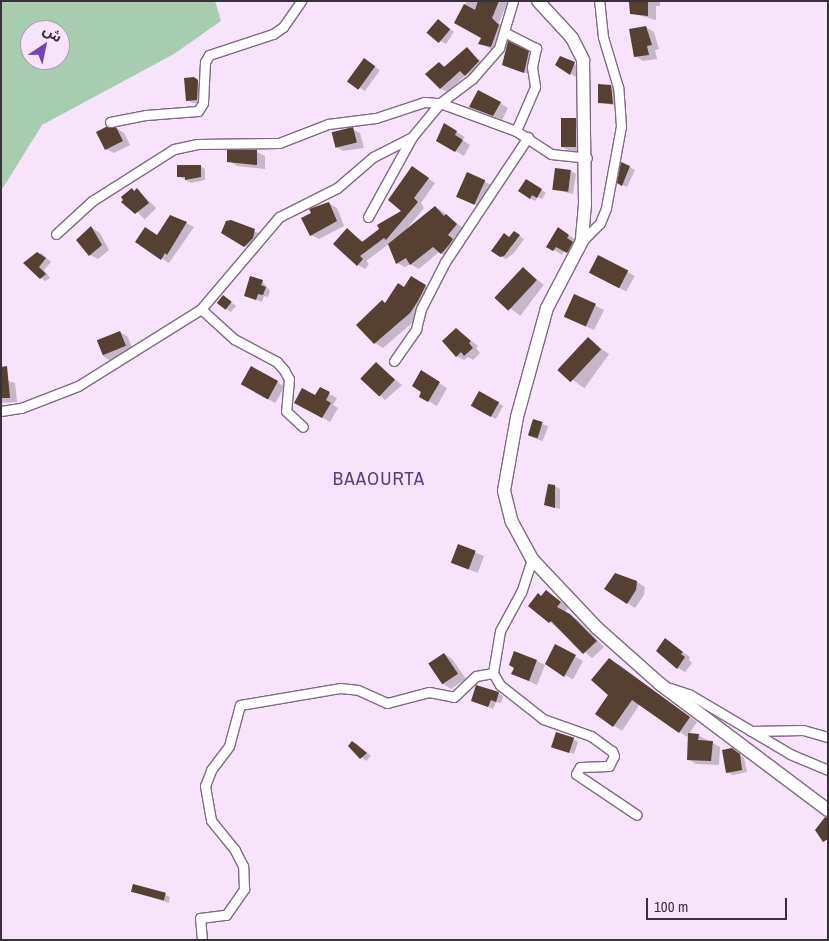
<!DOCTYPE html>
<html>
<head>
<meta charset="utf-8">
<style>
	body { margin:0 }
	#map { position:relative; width:829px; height:941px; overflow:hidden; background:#f7e4fb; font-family:"Archivo Narrow","Noto Sans Arabic",sans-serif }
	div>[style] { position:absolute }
	.green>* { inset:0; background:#a8ccb0 }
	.shadow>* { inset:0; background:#0003; transform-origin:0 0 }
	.building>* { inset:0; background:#564032; transform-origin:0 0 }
	.roads { filter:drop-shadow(1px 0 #7d6c81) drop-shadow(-1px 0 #7d6c81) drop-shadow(0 1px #7d6c81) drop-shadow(0 -1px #7d6c81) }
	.minor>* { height:9px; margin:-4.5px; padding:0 4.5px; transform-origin:4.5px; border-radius:4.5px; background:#fff }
	.secondary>* { height:12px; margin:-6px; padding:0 6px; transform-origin:6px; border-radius:6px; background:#fff }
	span { translate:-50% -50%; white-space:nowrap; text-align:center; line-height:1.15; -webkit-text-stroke:5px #f7e4fb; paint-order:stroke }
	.quarter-label { font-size:19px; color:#58417e; letter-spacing:1px }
	.frame { position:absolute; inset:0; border:2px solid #38313a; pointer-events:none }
	.north { position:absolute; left:20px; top:20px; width:50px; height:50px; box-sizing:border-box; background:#f7e4fb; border:1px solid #ab9cae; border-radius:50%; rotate:34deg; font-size:14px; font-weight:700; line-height:20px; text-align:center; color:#38313a }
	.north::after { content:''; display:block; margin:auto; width:18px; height:22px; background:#7643bb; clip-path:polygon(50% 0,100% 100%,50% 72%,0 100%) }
	.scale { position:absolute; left:646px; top:898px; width:141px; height:22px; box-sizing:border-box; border:2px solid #38313a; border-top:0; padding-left:6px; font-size:15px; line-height:18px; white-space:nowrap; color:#38313a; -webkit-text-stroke:4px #f7e4fb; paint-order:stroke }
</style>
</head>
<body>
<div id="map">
	<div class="green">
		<div style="clip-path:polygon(evenodd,1px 1px,215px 1px,221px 21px,174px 54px,42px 125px,1px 191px,1px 1px,30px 30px,60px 30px,60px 60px,30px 60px,30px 30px)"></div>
	</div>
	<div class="shadow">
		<div style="clip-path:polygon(467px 1px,508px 1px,499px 23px,505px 27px,494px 51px,480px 43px,483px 38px,456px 22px)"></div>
		<div style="clip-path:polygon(628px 1px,660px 1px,660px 6px,656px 6px,656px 20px,631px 13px)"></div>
		<div style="clip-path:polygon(443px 24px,454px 32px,446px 44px,441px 41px)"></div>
		<div style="clip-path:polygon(646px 27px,654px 32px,659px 49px,655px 50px,657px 59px,643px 61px,635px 56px)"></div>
		<div style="clip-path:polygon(467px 49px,484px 64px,474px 78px,467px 74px,447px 92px,440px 88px,439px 63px,446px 67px)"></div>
		<div style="clip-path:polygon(528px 53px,533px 56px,529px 74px,508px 67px)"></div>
		<div style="clip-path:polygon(369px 63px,380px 70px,365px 91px,360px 88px)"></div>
		<div style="clip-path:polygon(574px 64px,580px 67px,576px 77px,556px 65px)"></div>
		<div style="clip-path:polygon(197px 81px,203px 84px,202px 103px,193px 103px,187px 100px)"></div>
		<div style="clip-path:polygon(610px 86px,616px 89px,618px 106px,599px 102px)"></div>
		<div style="clip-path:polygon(500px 103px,508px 108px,502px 120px,471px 107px)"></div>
		<div style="clip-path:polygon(575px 119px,583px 124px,584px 151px,570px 151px,562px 147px)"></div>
		<div style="clip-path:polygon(445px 125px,465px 137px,462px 140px,470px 145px,464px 156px,438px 140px)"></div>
		<div style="clip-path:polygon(116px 128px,124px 133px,130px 145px,114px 153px,106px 149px)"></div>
		<div style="clip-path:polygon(352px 129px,360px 133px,364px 148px,343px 151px,335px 146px)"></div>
		<div style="clip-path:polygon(229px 152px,257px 152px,265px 156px,265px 169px,237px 166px,229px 161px)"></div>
		<div style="clip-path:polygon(622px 163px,635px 170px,627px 187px,618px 183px)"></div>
		<div style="clip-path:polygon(200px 166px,205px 169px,205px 180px,191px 183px,178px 176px)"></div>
		<div style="clip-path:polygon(571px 171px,576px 174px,573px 194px,553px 189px)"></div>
		<div style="clip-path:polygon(418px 172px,435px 183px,421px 203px,424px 208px,405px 231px,436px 207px,443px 212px,464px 229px,449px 258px,439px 252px,419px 269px,410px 264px,405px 267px,397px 263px,389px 244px,366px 261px,369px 264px,365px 269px,358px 265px,347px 230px,364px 242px,403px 211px)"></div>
		<div style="clip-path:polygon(484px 181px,492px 186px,482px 208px,458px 197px)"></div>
		<div style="clip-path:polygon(526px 181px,546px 193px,542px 199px,538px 197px,535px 201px,519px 191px)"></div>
		<div style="left:137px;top:189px;width:27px;height:16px;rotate:45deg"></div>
		<div style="clip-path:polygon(329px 203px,337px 208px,344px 226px,319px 239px,311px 235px)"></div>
		<div style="clip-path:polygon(171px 216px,194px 227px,169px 263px,136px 242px,157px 236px)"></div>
		<div style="clip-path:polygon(231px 222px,263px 235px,253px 251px,222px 232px)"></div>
		<div style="clip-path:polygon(92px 228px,100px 233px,109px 250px,98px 259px,90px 255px)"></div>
		<div style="clip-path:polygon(558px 229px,577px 240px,575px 256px,565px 250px,562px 255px,548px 246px)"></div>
		<div style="clip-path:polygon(514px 232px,524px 239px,514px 253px,506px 259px,501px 256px)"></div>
		<div style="clip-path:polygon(41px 253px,51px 262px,44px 270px,50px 278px,45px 281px,25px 263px)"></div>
		<div style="left:599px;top:256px;width:41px;height:18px;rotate:29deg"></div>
		<div style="left:523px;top:269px;width:26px;height:39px;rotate:37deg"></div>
		<div style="clip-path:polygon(262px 281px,270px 291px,268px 297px,264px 296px,262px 302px,245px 295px)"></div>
		<div style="clip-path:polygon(419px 282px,433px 291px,418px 318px,383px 348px,375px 343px,386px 304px,404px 288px)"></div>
		<div style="clip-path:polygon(574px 295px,604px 310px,594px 330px,573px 320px)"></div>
		<div style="clip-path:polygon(228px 300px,236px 306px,231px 312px,226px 309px)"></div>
		<div style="clip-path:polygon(457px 330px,478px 346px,476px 348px,480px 353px,473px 360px,468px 357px,464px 360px,456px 356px)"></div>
		<div style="clip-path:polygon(120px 332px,128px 337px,133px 351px,111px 361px,103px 356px)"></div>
		<div style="left:588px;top:339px;width:26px;height:42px;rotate:36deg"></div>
		<div style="clip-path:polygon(376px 364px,402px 385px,385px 400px,361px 377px)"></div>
		<div style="left:251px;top:367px;width:39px;height:19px;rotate:30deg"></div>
		<div style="clip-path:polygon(421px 372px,447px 388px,437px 406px,420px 396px)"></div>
		<div style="clip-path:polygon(1px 379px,15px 383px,17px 402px,1px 403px)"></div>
		<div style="clip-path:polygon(320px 389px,337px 398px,333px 405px,338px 408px,330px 422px,295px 402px,316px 397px)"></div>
		<div style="left:479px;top:392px;width:28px;height:15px;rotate:30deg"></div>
		<div style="left:534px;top:421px;width:15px;height:16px;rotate:20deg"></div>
		<div style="clip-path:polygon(555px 486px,560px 489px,560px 509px,545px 505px)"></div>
		<div style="left:458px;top:546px;width:28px;height:18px;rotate:21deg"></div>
		<div style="clip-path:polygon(637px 582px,645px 587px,644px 595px,635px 608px,606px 589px)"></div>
		<div style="clip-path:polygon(546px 591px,569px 607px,565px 612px,578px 620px,604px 647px,592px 658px,550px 622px,542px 597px)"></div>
		<div style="clip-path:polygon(673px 645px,690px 657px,689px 660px,692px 663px,685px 672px,678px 668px)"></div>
		<div style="left:556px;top:646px;width:31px;height:21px;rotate:29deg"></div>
		<div style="clip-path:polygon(444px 654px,452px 659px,466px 679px,451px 689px,443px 684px,430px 664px)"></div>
		<div style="clip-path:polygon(537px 661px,545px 665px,537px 685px,513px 674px,515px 668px)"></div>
		<div style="clip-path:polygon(618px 664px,697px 722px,687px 737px,640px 704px,622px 731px,597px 714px,610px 695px)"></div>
		<div style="clip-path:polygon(498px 693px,503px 696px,501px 703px,496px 702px,493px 709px,472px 701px)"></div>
		<div style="clip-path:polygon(698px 735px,720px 747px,719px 765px,696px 764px,688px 759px)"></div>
		<div style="clip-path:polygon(573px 739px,578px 742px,574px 754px,553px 747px)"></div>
		<div style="clip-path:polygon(356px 743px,371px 756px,366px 761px,350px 746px)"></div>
		<div style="clip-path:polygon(738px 753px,744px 758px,747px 772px,733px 775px,727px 772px)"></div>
		<div style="clip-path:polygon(133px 891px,165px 895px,170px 897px,169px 903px)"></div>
	</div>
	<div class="building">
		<div style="clip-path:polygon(478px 1px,499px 1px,492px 18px,499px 25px,491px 47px,478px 44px,481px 38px,454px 23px,464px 4px,475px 10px)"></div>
		<div style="clip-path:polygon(629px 1px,648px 1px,648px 16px,630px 14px)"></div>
		<div style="left:438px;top:19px;width:16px;height:18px;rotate:40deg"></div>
		<div style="clip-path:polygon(646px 26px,652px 45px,647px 46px,649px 55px,634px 57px,629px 29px)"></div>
		<div style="clip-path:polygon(508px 41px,529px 51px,524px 73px,502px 65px)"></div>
		<div style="clip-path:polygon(467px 47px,479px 61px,465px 76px,460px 71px,440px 89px,425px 74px,439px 62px,444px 67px)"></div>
		<div style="clip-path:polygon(560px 56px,575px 62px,570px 75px,555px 65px)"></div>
		<div style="left:364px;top:58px;width:14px;height:29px;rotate:36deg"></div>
		<div style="clip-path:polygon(194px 77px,198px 80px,197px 100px,186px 101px,184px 78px)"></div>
		<div style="clip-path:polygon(598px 84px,611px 85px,613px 104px,598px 103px)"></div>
		<div style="clip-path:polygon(478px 90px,501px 102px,493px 116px,469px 107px)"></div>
		<div style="left:561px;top:118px;width:15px;height:29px"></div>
		<div style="clip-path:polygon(444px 123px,457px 131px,455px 135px,463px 140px,455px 152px,436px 141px)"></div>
		<div style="clip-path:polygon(106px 127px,116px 127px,123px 141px,105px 150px,96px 132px)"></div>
		<div style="left:353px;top:127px;width:16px;height:22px;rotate:76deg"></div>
		<div style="clip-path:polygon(227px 150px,257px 150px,257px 165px,227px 162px)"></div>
		<div style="clip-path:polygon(621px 162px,630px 166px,622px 186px,617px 183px)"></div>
		<div style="clip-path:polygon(177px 165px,201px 165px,201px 177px,185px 180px,185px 177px,177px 177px)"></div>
		<div style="clip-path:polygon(412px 166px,429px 178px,414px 198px,418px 202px,386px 240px,384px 238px,360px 256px,363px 259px,357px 266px,333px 244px,347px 228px,362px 242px,379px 229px,377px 225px,401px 211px,388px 200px)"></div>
		<div style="left:555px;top:168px;width:16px;height:22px;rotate:7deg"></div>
		<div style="left:467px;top:172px;width:20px;height:27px;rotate:24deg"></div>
		<div style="clip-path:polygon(526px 179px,542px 189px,537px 198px,532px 195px,530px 199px,518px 191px)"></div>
		<div style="clip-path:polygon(132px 188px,134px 191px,137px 188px,149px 203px,135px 214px,121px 202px,123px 200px,121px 197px)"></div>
		<div style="clip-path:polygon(329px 202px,337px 221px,310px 236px,301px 218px,311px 213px,309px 209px)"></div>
		<div style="clip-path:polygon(435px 206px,444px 216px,446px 214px,457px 224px,448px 235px,453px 239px,449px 245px,441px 254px,433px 247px,410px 265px,406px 258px,396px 264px,388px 244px)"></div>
		<div style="clip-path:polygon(170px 215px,187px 222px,167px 255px,165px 253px,161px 260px,135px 242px,145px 227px,157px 235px)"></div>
		<div style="clip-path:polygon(231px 220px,255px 229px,253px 238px,244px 247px,221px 233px,226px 221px)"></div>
		<div style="clip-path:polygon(91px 226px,102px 245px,89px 256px,76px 240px)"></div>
		<div style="clip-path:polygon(558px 227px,569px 235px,567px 238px,573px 242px,567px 253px,556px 247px,553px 251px,546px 247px)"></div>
		<div style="clip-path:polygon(514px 231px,520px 235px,504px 256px,500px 257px,491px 251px,504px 233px,509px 237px)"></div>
		<div style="clip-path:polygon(37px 252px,46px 258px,39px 267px,46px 274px,40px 279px,23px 263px)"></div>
		<div style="left:598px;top:255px;width:34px;height:20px;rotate:27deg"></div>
		<div style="left:523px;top:267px;width:19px;height:42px;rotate:43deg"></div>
		<div style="clip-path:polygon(250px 276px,263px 280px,261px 285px,266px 287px,263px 295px,258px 294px,256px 300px,244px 296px)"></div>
		<div style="clip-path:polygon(411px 276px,426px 285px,418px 301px,410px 313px,374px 344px,356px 325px,382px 300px,385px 303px,398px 283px,404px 287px)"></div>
		<div style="left:574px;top:294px;width:24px;height:25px;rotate:24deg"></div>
		<div style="left:223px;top:295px;width:11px;height:10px;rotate:38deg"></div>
		<div style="clip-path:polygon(456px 328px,471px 341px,469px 343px,473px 348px,464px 356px,461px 352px,456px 357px,442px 341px)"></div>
		<div style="left:120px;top:331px;width:16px;height:25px;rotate:68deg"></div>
		<div style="left:588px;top:337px;width:18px;height:45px;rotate:43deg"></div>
		<div style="left:376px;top:362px;width:26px;height:23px;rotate:43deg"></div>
		<div style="clip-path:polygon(7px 366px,10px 398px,1px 398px,1px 367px)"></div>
		<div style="left:251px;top:366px;width:31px;height:21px;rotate:29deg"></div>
		<div style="clip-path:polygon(421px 370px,440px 382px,428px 402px,419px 397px,421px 392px,412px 386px)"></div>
		<div style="clip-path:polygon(320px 387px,330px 392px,326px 400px,331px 403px,322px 418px,294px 403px,302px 388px,315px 395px)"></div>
		<div style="left:479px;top:391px;width:23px;height:17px;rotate:29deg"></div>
		<div style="left:533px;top:419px;width:10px;height:17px;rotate:17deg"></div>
		<div style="clip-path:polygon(548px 484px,555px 485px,555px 508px,544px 505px)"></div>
		<div style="left:458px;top:544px;width:19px;height:20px;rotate:21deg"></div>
		<div style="clip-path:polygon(615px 573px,637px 581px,636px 590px,627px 604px,604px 589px)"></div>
		<div style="clip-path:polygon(546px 590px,561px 602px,557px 607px,570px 614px,597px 641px,583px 654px,551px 621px,549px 623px,528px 606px,538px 593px,541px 596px)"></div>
		<div style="clip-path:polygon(665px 638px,683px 652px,681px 654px,685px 657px,677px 669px,656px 651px)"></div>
		<div style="clip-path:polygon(555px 644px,576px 655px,564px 677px,545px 664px)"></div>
		<div style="clip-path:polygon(514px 651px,537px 660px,529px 681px,511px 674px,514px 668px,509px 665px)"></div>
		<div style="left:444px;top:653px;width:25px;height:19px;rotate:56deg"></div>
		<div style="clip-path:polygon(609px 658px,690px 717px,679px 733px,632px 700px,613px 727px,595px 714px,608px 695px,591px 680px)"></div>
		<div style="clip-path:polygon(476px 685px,499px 692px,496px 702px,491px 700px,488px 707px,471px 701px)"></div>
		<div style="left:556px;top:732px;width:19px;height:16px;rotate:18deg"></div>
		<div style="clip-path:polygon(688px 733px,699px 734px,698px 740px,713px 741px,711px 761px,687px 760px)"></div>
		<div style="clip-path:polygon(352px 741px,367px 753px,360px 759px,348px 746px)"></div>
		<div style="clip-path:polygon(732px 748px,740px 754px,742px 770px,726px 773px,722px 750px)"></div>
		<div style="clip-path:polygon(825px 817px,828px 818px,828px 839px,823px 842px,815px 830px)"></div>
		<div style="left:133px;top:884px;width:34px;height:8px;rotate:15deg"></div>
	</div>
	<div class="roads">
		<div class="minor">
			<div style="left:506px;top:33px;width:34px;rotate:27deg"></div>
			<div style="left:536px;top:48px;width:19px;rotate:102deg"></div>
			<div style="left:532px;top:67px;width:20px;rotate:81deg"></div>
			<div style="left:535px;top:87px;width:48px;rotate:113.4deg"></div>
			<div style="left:110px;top:122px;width:37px;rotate:-11deg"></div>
			<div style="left:146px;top:115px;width:52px;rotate:-4.4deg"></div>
			<div style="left:198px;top:111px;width:9px;rotate:-58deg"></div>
			<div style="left:203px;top:103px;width:41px;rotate:-87.2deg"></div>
			<div style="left:205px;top:62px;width:8px;rotate:-60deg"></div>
			<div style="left:209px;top:55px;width:67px;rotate:-18.2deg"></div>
			<div style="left:273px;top:34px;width:12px;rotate:-35deg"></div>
			<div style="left:283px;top:27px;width:32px;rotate:-55deg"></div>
			<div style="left:368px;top:217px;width:91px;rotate:-61.2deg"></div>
			<div style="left:56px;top:234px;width:49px;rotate:-42.5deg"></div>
			<div style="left:92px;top:201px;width:97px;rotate:-32.4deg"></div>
			<div style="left:174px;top:149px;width:24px;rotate:-12deg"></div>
			<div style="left:197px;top:144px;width:82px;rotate:-0.7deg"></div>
			<div style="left:279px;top:143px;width:53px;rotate:-21.2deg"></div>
			<div style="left:328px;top:124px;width:48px;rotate:-7.1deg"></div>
			<div style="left:376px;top:118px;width:51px;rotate:-18.4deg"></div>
			<div style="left:424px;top:102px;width:16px;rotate:4deg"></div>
			<div style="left:440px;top:103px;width:81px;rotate:20.2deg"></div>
			<div style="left:516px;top:131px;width:42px;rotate:33.3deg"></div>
			<div style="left:551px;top:154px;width:36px;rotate:6deg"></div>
			<div style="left:582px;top:241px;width:25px;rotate:-45deg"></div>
			<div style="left:600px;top:223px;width:16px;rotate:-68deg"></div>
			<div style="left:606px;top:208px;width:83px;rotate:-79.6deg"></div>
			<div style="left:621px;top:126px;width:39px;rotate:-94deg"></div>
			<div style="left:618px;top:87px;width:52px;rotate:-106.7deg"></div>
			<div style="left:603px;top:37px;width:36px;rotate:-96deg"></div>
			<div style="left:201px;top:309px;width:45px;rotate:42.3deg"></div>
			<div style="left:234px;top:339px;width:49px;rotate:28.1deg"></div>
			<div style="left:277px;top:362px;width:11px;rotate:49deg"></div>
			<div style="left:284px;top:370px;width:10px;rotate:61deg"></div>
			<div style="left:289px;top:379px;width:32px;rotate:95deg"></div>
			<div style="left:286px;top:411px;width:23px;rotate:43deg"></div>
			<div style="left:394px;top:361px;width:39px;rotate:-55deg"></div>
			<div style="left:416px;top:329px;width:21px;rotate:-76deg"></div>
			<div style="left:421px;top:309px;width:53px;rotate:-62.9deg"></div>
			<div style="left:445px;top:262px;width:150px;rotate:-56.4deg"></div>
			<div style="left:1px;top:411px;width:20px;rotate:-9deg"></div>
			<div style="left:21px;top:408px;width:61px;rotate:-21.1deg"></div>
			<div style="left:78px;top:386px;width:145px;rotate:-32deg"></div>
			<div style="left:201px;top:309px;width:121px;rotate:-49.7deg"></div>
			<div style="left:279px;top:217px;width:65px;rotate:-26.6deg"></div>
			<div style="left:337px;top:188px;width:48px;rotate:-40.7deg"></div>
			<div style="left:373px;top:157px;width:44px;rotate:-27.1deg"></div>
			<div style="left:412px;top:137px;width:44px;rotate:-50.5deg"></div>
			<div style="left:440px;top:103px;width:40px;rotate:-37deg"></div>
			<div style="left:472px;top:79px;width:41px;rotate:-48.9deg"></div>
			<div style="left:499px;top:48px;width:49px;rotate:-73.4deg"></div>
			<div style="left:532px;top:559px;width:35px;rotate:108deg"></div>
			<div style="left:521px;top:592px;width:44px;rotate:118.3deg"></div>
			<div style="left:500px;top:631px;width:43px;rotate:99.5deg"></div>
			<div style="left:493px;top:673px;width:14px;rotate:60deg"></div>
			<div style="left:500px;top:685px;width:55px;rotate:38.3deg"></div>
			<div style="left:543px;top:719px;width:51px;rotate:19.5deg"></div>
			<div style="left:591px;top:736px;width:26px;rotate:36deg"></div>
			<div style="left:612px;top:751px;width:5px;rotate:68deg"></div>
			<div style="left:614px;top:756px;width:11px;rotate:117deg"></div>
			<div style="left:609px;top:766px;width:29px;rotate:178deg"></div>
			<div style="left:580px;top:767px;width:8px;rotate:120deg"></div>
			<div style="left:576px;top:774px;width:73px;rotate:33.9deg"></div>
			<div style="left:670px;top:688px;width:20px;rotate:18deg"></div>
			<div style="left:689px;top:694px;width:117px;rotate:30.7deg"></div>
			<div style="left:790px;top:754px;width:41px;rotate:22.8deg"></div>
			<div style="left:751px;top:731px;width:52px;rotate:-1.1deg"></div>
			<div style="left:803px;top:730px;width:26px;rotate:16deg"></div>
			<div style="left:202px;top:940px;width:22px;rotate:-95deg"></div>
			<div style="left:200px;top:918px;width:26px;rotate:-7deg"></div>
			<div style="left:226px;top:915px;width:32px;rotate:-55deg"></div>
			<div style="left:244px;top:889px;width:23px;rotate:-92deg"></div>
			<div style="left:243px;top:866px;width:18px;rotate:-117deg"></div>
			<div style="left:235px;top:850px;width:38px;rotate:-129deg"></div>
			<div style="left:211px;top:820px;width:35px;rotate:-100deg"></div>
			<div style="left:205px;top:786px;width:17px;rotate:-69deg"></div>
			<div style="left:211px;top:770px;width:30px;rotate:-53deg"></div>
			<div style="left:229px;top:746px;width:42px;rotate:-75deg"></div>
			<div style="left:240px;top:705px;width:101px;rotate:-9.6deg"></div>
			<div style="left:340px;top:688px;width:18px;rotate:6deg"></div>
			<div style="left:358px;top:690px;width:32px;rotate:24deg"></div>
			<div style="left:387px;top:703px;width:43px;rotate:-14.7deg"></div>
			<div style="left:429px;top:692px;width:25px;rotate:11deg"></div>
			<div style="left:454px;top:697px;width:30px;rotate:-44deg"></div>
			<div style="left:476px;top:676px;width:17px;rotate:-10deg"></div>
		</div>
		<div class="secondary">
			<div style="left:538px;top:1px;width:50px;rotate:47.4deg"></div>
			<div style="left:572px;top:38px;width:25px;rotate:63deg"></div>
			<div style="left:583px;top:60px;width:144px;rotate:89.2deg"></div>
			<div style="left:585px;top:204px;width:37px;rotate:95deg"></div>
			<div style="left:582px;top:241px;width:76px;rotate:117.6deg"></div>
			<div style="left:547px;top:308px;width:113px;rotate:105.4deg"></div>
			<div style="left:517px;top:417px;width:75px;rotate:100deg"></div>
			<div style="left:504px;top:491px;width:32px;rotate:76deg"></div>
			<div style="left:512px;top:522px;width:42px;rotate:61.6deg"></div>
			<div style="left:532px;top:559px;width:95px;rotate:46.7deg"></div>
			<div style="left:597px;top:628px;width:84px;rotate:41.6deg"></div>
			<div style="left:660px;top:684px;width:210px;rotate:36.9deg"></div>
		</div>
	</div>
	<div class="quarter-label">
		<span style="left:379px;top:479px">BAAOURTA</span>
	</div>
	<div class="frame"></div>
	<div class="north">ش</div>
	<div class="scale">100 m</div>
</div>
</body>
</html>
